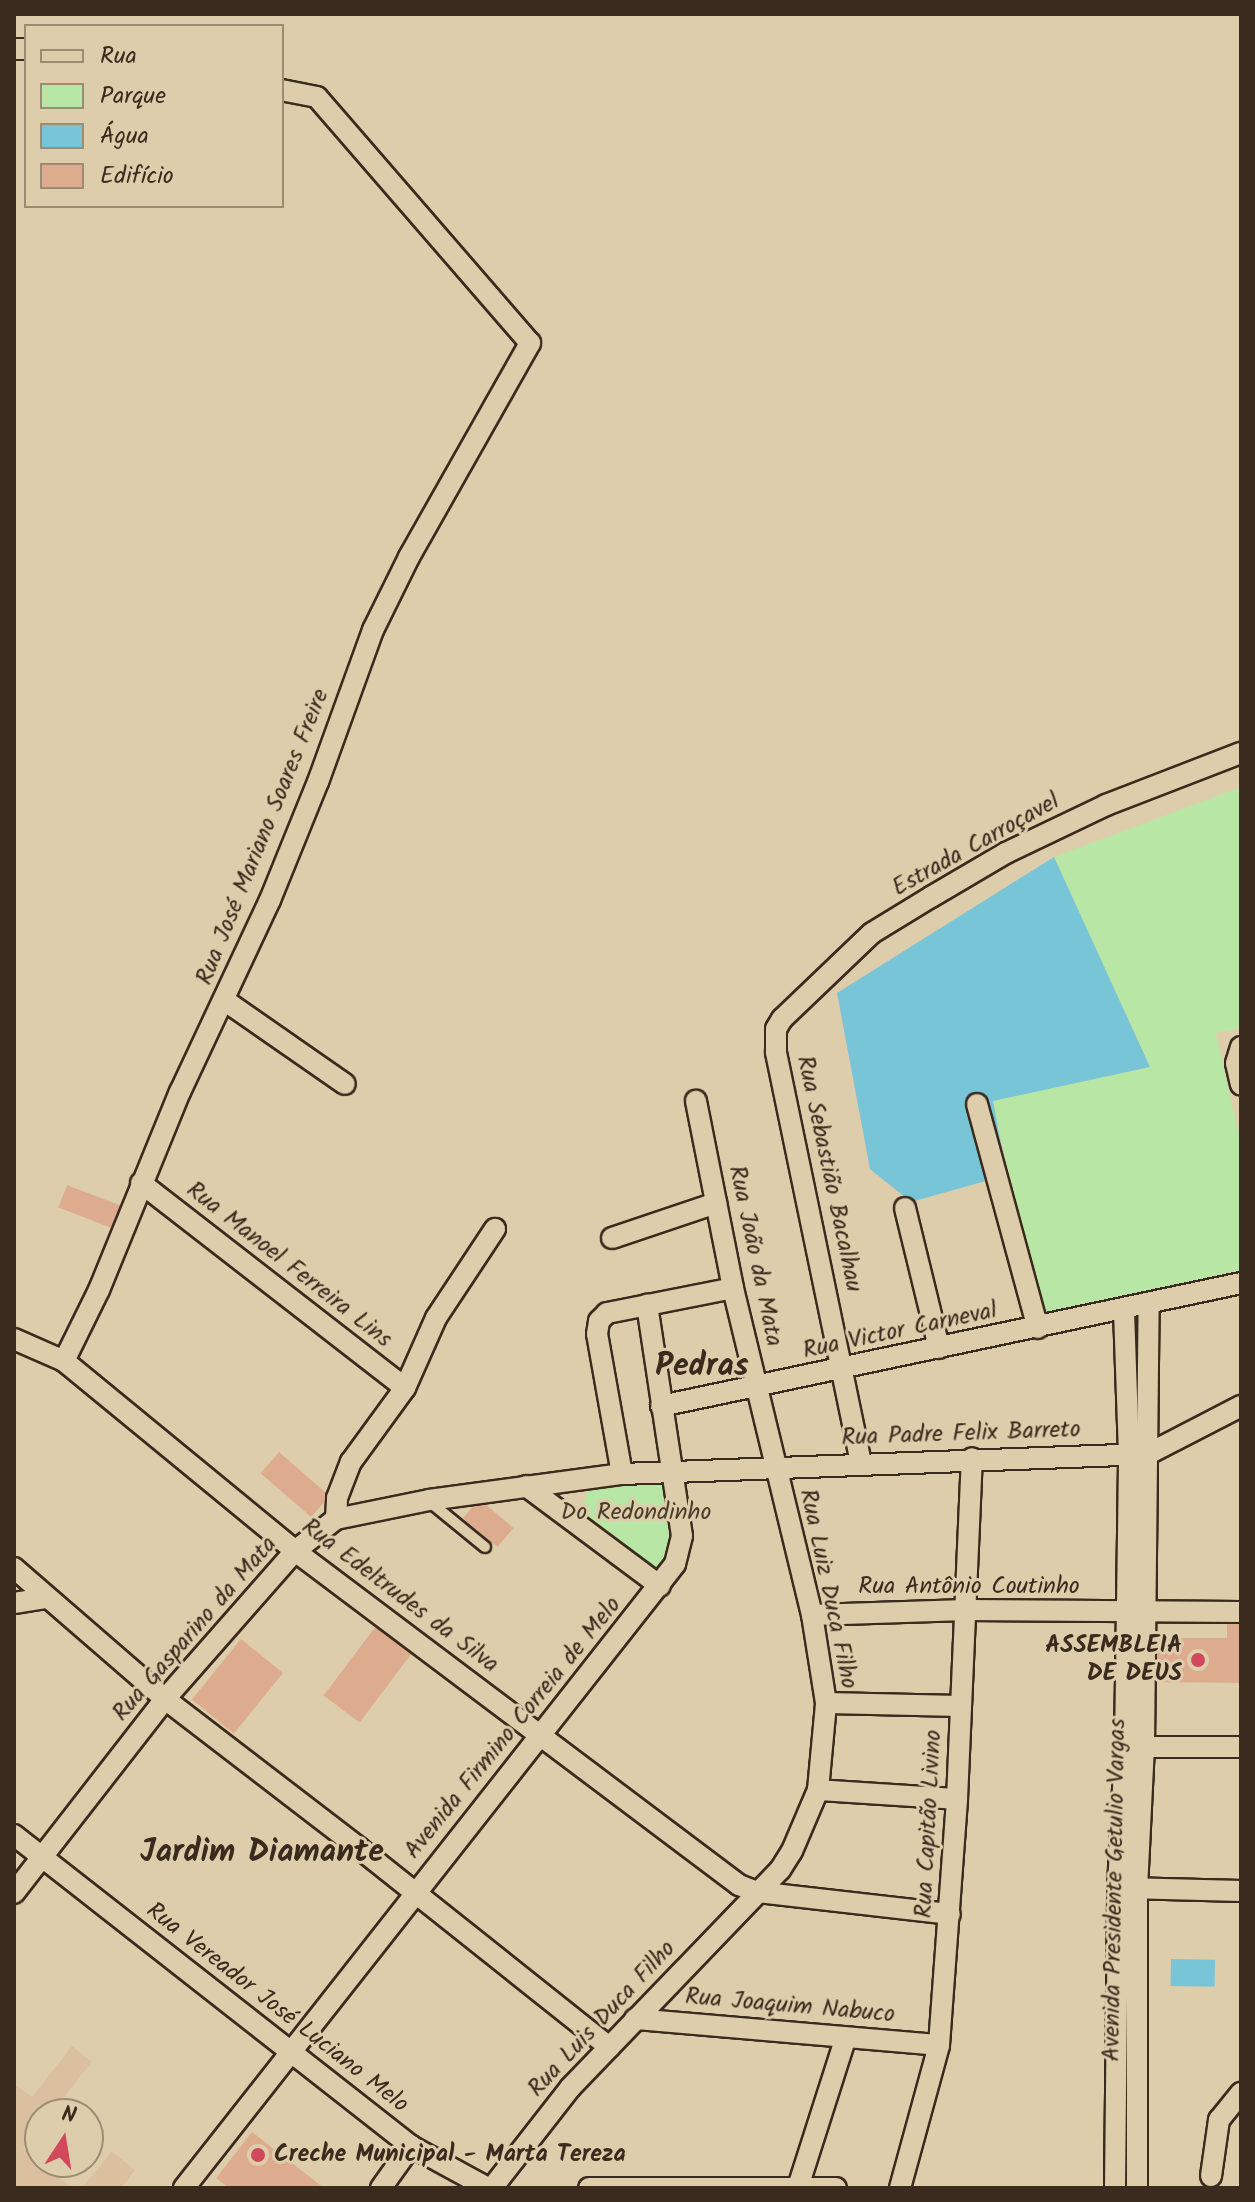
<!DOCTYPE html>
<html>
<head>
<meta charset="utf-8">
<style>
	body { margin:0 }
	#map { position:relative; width:1255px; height:2202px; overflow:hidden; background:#decdaa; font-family:Kalam,sans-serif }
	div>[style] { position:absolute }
	.built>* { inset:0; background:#dbc09f }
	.green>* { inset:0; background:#b8e6a4 }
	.water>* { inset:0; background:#79c5d8; transform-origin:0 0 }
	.building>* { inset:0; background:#ddac8f; transform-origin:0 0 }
	.roads { filter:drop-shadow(2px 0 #3b2a1e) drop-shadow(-2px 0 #3b2a1e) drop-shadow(0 2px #3b2a1e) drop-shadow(0 -2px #3b2a1e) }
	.service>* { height:10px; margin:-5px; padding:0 5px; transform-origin:5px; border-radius:5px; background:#decdaa }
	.minor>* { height:20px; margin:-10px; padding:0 10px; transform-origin:10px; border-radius:10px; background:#decdaa }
	.dots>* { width:22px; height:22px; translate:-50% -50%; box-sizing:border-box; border:4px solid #decdaa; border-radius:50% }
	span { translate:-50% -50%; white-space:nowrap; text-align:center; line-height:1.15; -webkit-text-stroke:6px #decdaa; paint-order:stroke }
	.street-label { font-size:24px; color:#3b2a1e }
	.park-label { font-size:24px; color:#483d2b }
	.poi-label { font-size:24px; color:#3b2a1e; font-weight:700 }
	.right { translate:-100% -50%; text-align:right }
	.left { translate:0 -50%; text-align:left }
	.district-label { font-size:32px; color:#3b2a1e; font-weight:700 }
	.frame { position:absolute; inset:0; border:16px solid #3b2a1e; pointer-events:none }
	.legend { position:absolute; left:24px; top:24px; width:260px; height:184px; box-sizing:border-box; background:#decdaa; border:2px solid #9d8c72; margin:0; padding:10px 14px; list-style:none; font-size:24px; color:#3b2a1e }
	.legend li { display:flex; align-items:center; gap:16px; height:40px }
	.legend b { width:40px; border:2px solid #9d8c72 }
	.north { position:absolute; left:24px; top:2098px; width:80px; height:80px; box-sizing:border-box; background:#decdaa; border:2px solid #9d8c72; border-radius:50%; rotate:12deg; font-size:22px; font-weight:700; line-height:32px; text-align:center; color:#3b2a1e }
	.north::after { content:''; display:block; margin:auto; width:28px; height:36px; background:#d1495b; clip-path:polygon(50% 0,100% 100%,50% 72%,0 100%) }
</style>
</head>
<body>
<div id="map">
	<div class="built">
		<div style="clip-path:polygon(72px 2046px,92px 2062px,50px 2114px,40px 2114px,40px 2126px,23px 2148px,72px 2188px,14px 2188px,14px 2084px,32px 2097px)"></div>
		<div style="clip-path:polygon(112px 2151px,135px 2170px,121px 2188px,82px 2188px)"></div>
	</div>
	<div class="green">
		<div style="clip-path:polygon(1241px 787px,1241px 1028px,1216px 1033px,1241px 1144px,1241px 1270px,1042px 1314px,992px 1101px,1150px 1067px,1054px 857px)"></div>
		<div style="clip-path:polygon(668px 1474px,673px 1547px,657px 1577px,582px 1517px,588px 1482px)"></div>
	</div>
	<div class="water">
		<div style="clip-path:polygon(1054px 857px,1150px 1067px,993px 1101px,1007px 1175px,911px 1202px,870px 1169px,837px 993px)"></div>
		<div style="left:1171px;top:1959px;width:44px;height:27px;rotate:1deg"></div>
	</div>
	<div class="building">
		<div style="left:67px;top:1185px;width:58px;height:24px;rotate:21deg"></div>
		<div style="left:279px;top:1452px;width:67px;height:28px;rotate:41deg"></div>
		<div style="left:479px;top:1499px;width:45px;height:25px;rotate:40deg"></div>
		<div style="clip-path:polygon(1227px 1623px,1241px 1623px,1241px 1683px,1154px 1682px,1156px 1638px,1227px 1638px)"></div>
		<div style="left:376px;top:1626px;width:45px;height:87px;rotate:37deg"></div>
		<div style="left:241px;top:1639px;width:54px;height:78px;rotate:39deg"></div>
		<div style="clip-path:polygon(252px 2132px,324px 2188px,229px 2188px,216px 2178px)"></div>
	</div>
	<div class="roads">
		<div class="service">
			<div style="left:430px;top:1502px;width:71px;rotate:39.3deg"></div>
		</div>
		<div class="minor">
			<div style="left:14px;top:49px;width:12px"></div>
			<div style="left:224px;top:1000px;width:147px;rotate:34.8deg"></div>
			<div style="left:1241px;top:1047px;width:17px;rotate:107deg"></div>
			<div style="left:1236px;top:1063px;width:22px;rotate:77deg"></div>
			<div style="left:977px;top:1104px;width:232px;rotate:74.8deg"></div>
			<div style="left:141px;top:1183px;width:334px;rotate:37.8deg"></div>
			<div style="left:905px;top:1208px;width:144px;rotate:76.3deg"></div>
			<div style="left:612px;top:1238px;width:110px;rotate:-18.6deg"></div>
			<div style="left:14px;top:1339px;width:55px;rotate:23.7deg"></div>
			<div style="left:64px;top:1361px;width:299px;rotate:39.4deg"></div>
			<div style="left:295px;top:1551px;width:556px;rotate:36.95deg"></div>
			<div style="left:739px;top:1885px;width:19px;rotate:21deg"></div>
			<div style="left:757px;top:1892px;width:194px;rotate:6.5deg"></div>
			<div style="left:64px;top:1361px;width:79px;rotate:-63.8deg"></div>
			<div style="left:99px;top:1290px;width:214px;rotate:-67.8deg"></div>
			<div style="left:180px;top:1092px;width:212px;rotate:-64.9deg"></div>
			<div style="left:270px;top:900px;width:127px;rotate:-67.9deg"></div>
			<div style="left:318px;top:782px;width:162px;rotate:-70.1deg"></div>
			<div style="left:373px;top:630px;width:81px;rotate:-63.7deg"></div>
			<div style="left:409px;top:557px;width:246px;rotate:-60.5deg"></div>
			<div style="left:530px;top:343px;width:325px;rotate:-130.9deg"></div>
			<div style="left:317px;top:97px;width:36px;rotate:-169deg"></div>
			<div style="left:661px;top:1406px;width:593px;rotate:-11.97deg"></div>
			<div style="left:861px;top:1463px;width:420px;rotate:-101.7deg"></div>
			<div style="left:776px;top:1052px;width:23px;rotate:-90deg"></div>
			<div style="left:776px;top:1029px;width:12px;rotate:-59deg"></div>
			<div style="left:782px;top:1019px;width:124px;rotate:-43.7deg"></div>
			<div style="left:872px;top:933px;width:69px;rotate:-31.4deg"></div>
			<div style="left:931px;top:897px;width:87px;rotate:-30.4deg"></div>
			<div style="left:1006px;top:853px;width:111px;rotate:-25.6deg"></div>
			<div style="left:1106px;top:805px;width:145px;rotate:-21.1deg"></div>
			<div style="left:622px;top:1474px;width:142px;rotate:-100.1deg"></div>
			<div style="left:597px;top:1334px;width:13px;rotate:-81deg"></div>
			<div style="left:599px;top:1321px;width:11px;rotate:-45deg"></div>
			<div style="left:607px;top:1313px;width:128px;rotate:-11.2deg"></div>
			<div style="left:526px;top:1486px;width:167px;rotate:36.7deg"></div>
			<div style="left:336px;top:1519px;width:21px;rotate:-87deg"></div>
			<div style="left:337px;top:1498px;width:39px;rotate:-69deg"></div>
			<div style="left:351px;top:1462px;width:92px;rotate:-53.9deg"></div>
			<div style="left:405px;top:1388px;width:77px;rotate:-66.1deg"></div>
			<div style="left:436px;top:1318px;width:107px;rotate:-56.5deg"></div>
			<div style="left:14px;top:1568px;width:200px;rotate:40.9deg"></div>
			<div style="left:165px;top:1699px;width:245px;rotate:37.5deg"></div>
			<div style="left:359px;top:1848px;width:320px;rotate:38.5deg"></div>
			<div style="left:14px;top:1603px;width:33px;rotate:-9deg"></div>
			<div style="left:812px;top:1615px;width:154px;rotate:-1.9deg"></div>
			<div style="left:966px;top:1610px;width:275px;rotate:0.4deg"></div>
			<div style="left:826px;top:1703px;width:135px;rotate:1.3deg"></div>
			<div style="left:1133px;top:1747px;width:108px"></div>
			<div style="left:818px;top:1790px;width:139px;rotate:3.7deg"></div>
			<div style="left:14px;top:1835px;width:504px;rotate:38.07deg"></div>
			<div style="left:411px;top:2146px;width:88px;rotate:28.6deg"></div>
			<div style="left:1126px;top:1888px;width:115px;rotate:1.5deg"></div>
			<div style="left:14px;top:1893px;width:246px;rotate:-52.1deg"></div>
			<div style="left:165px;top:1699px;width:197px;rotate:-48.7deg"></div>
			<div style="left:295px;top:1551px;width:52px;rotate:-38deg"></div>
			<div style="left:336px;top:1519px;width:95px;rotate:-11.5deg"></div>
			<div style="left:429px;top:1500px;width:195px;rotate:-7.7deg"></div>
			<div style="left:622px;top:1474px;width:526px;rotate:-2.18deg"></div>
			<div style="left:1148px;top:1454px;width:105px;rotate:-27.3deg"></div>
			<div style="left:635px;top:2019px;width:305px;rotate:4.9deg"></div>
			<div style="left:1211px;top:2176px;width:57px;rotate:-81.9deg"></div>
			<div style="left:1219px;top:2120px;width:35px;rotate:-51deg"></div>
			<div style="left:798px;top:2187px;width:157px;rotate:-72.3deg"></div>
			<div style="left:184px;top:2188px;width:794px;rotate:-51.8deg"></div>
			<div style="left:675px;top:1564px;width:29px;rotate:-76deg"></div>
			<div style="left:682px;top:1536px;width:234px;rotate:-98.6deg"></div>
			<div style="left:381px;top:2188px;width:52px;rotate:-54.5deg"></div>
			<div style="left:492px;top:2188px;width:127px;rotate:-52deg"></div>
			<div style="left:570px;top:2088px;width:303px;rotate:-46.1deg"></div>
			<div style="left:780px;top:1870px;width:22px;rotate:-58deg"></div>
			<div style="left:792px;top:1851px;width:66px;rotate:-66.9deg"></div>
			<div style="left:818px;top:1790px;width:87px;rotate:-84.7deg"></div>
			<div style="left:826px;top:1703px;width:89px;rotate:-99deg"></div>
			<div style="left:812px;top:1615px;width:336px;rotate:-103.6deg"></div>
			<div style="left:733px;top:1288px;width:191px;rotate:-101.2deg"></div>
			<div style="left:589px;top:2188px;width:247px"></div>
			<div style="left:900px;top:2188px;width:148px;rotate:-74.7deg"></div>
			<div style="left:939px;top:2045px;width:247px;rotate:-85.8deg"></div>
			<div style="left:957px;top:1799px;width:341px;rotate:-87.5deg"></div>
			<div style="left:1115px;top:2188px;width:301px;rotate:-89.4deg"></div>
			<div style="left:1118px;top:1887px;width:139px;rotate:-87.1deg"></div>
			<div style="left:1125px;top:1748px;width:294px;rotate:-89.2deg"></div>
			<div style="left:1129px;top:1454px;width:144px;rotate:-92deg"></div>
			<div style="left:1137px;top:2188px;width:299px;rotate:-90deg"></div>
			<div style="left:1137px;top:1889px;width:142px;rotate:-87.2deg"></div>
			<div style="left:1144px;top:1747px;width:442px;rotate:-89.4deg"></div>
		</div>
	</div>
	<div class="dots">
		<div style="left:1198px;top:1660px;background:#d1495b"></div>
		<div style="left:258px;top:2155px;background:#d1495b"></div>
	</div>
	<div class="street-label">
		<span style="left:263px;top:837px;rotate:-68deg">Rua José Mariano Soares Freire</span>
		<span style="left:976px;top:845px;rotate:-29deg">Estrada Carroçavel</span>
		<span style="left:829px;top:1174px;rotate:78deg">Rua Sebastião Bacalhau</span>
		<span style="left:755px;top:1256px;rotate:78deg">Rua João da Mata</span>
		<span style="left:289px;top:1265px;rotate:38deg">Rua Manoel Ferreira Lins</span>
		<span style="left:900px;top:1331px;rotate:-12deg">Rua Victor Carneval</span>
		<span style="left:961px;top:1434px;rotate:-2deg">Rua Padre Felix Barreto</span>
		<span style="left:969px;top:1587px">Rua Antônio Coutinho</span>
		<span style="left:828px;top:1589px;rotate:78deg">Rua Luiz Duca Filho</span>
		<span style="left:400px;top:1596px;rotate:37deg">Rua Edeltrudes da Silva</span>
		<span style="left:195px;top:1629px;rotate:-49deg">Rua Gasparino da Mata</span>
		<span style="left:513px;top:1728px;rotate:-51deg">Avenida Firmino Correia de Melo</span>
		<span style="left:929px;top:1824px;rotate:-87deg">Rua Capitão Livino</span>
		<span style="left:1115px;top:1890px;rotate:-89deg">Avenida Presidente Getulio Vargas</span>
		<span style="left:790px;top:2006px;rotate:5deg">Rua Joaquim Nabuco</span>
		<span style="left:277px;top:2008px;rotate:38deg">Rua Vereador José Luciano Melo</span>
		<span style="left:602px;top:2019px;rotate:-47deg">Rua Luis Duca Filho</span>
	</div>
	<div class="park-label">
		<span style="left:636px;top:1513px">Do Redondinho</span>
	</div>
	<div class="poi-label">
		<span class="right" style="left:1182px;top:1660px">ASSEMBLEIA<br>DE DEUS</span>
		<span class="left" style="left:274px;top:2155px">Creche Municipal - Marta Tereza</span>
	</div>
	<div class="district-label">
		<span style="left:702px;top:1367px">Pedras</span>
		<span style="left:262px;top:1853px">Jardim Diamante</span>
	</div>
	<div class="frame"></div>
	<ul class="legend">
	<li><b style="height:10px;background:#decdaa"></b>Rua</li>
	<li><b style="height:22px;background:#b8e6a4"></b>Parque</li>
	<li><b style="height:22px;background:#79c5d8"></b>Água</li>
	<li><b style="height:22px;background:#ddac8f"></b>Edifício</li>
	</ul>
	<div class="north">N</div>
</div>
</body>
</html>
